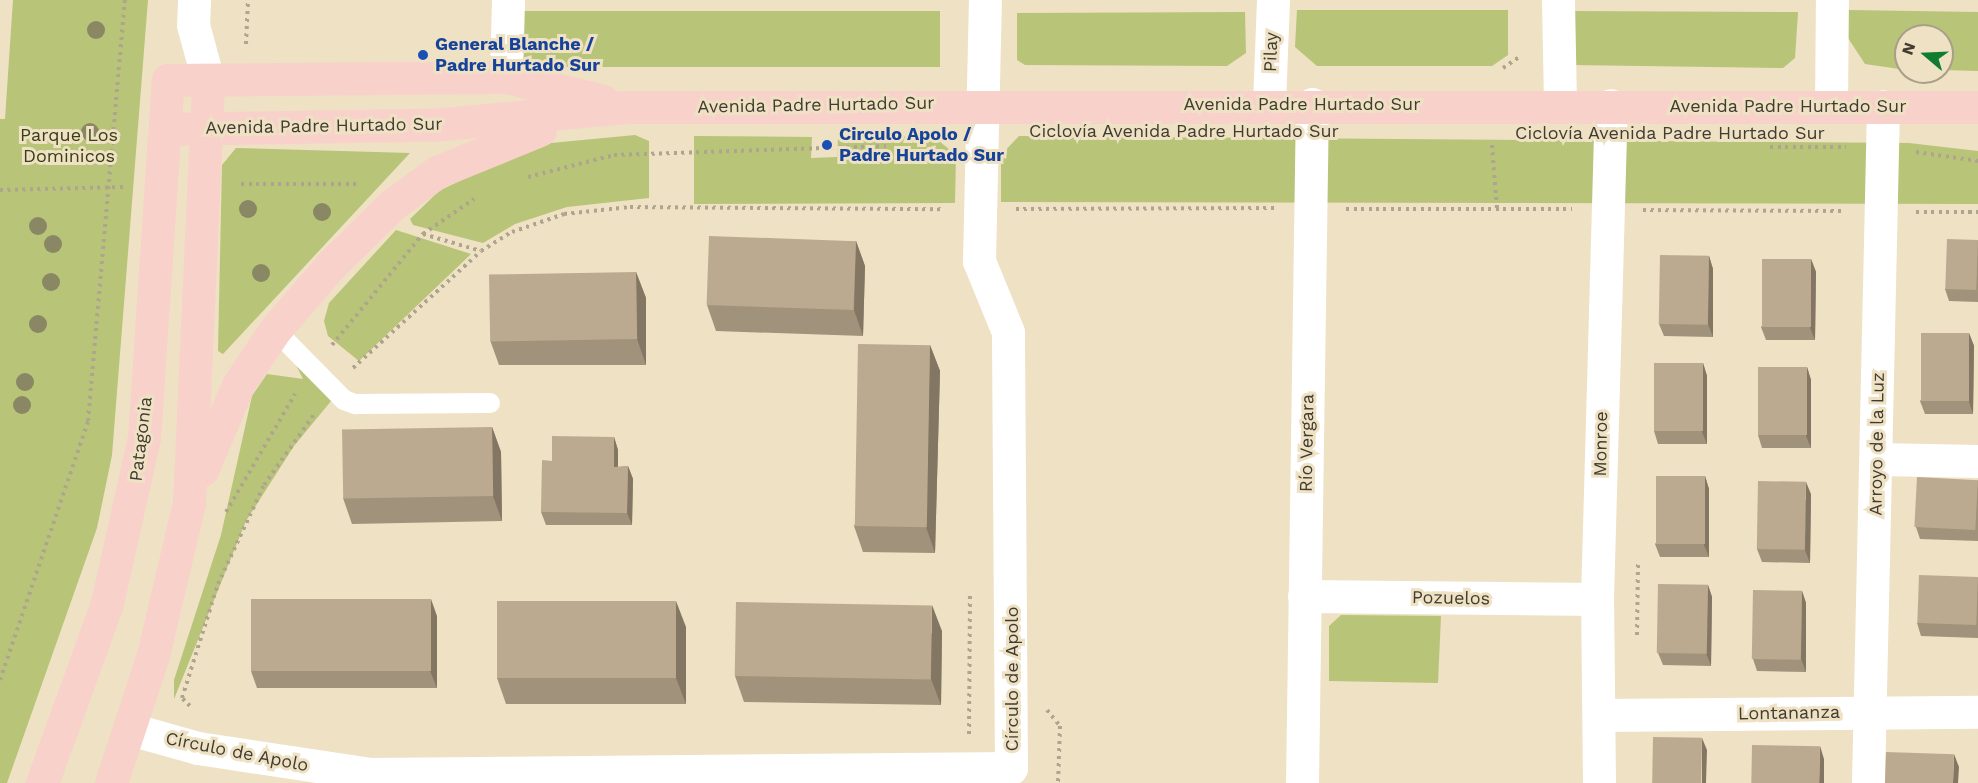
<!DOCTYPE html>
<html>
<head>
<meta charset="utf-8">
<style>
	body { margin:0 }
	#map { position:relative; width:1978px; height:783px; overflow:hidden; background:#efe1c4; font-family:"Work Sans",sans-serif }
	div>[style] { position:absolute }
	.green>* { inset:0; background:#b8c478; transform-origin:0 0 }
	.path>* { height:4px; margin-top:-2px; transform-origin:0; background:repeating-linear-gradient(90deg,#afa58e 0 3px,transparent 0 7.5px) }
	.lane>* { height:20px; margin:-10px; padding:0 10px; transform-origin:10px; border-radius:10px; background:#fff }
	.street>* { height:33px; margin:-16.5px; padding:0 16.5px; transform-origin:16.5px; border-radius:16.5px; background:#fff }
	.secondary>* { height:33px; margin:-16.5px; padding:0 16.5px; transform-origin:16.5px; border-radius:16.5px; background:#fff }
	.primary>* { height:33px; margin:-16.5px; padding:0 16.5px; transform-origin:16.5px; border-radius:16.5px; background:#f8d1cb }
	.trees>* { width:18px; height:18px; margin:-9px; border-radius:50%; background:#8a8764 }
	.wall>* { inset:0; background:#a1927b }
	.shaded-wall>* { inset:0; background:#837764 }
	.building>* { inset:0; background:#bbaa8f; transform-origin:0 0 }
	.dots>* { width:16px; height:16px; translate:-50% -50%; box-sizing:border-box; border:3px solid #efe1c4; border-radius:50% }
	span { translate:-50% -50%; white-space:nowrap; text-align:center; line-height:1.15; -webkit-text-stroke:6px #efe1c4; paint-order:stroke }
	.transit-label { font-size:18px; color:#164399; font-weight:700 }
	.left { translate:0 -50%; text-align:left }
	.street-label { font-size:18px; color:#413c30 }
	.park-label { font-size:18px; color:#383e15 }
	.north { position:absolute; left:1894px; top:24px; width:60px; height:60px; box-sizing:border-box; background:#efe1c4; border:2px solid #a99f89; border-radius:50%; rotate:289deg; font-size:16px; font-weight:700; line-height:24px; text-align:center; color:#413c30 }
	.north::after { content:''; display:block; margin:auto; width:21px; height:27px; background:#107c30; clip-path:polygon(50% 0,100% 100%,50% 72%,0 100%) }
</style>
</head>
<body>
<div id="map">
	<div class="green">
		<div style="clip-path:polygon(13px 0,148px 0,112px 455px,97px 528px,7px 783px,0 783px,0 119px,5px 119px)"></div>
		<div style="clip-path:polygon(1297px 10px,1508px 10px,1508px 55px,1492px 66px,1317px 66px,1295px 47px)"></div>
		<div style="clip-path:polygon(1848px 10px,1978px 12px,1978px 71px,1942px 70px,1942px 36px,1906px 36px,1906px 70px,1865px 64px,1848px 38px)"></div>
		<div style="left:518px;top:11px;width:422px;height:56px"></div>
		<div style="clip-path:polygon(1569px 11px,1798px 12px,1795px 58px,1783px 68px,1572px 65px)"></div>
		<div style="clip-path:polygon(1245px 12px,1246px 53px,1227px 66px,1025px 65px,1017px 60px,1017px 13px)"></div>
		<div style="clip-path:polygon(635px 135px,649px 141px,649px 198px,567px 207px,515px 224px,483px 243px,413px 225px,410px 219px,439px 191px,513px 155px,551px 143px)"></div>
		<div style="clip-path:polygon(694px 136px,812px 137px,811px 158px,837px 157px,838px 138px,933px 136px,956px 155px,955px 203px,694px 204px)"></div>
		<div style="clip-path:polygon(1019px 136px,1909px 143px,1978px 151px,1978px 204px,1001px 202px,1001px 155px)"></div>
		<div style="clip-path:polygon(236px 148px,410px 153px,223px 354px,218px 351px,222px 165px)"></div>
		<div style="clip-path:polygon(396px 230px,471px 254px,359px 361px,328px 336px,324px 321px,329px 303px)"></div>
		<div style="clip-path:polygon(295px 363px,336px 395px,294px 446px,246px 521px,174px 699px,174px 680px,221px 535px,252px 396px,267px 374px,303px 379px)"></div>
		<div style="clip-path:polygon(1341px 615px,1441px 616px,1438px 683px,1329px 681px,1329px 626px)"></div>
	</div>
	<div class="path">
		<div style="left:246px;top:44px;width:44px;rotate:-87.4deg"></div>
		<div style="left:1503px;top:68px;width:22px;rotate:-34deg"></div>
		<div style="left:1492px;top:145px;width:64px;rotate:85.5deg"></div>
		<div style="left:1770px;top:147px;width:76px"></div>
		<div style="left:1916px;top:152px;width:63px;rotate:8.3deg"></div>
		<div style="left:528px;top:177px;width:89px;rotate:-14.3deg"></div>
		<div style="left:614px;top:155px;width:272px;rotate:-1.9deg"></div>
		<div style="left:241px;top:184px;width:120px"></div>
		<div style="left:0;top:190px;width:125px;rotate:-1.4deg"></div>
		<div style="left:1016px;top:209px;width:259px;rotate:-0.2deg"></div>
		<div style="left:1346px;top:209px;width:226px"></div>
		<div style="left:1643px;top:210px;width:202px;rotate:0.3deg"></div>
		<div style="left:1916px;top:212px;width:62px"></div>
		<div style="left:423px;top:234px;width:60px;rotate:16.3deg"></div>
		<div style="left:332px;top:345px;width:144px;rotate:-50.7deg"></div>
		<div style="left:423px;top:234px;width:62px;rotate:-34.5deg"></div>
		<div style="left:353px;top:368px;width:173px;rotate:-42.4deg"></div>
		<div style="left:481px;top:251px;width:36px;rotate:-32deg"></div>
		<div style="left:512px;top:232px;width:55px;rotate:-19.1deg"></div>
		<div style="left:564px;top:214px;width:66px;rotate:-6.1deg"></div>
		<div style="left:630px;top:207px;width:315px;rotate:0.4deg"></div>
		<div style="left:226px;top:512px;width:137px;rotate:-59.7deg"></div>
		<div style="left:1637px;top:635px;width:74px;rotate:-89.2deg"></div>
		<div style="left:0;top:680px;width:274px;rotate:-71.2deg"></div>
		<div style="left:88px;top:421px;width:423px;rotate:-85deg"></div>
		<div style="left:190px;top:706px;width:11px;rotate:-135deg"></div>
		<div style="left:182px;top:698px;width:120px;rotate:-72.5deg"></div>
		<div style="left:218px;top:584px;width:109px;rotate:-65.1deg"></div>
		<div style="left:264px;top:485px;width:88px;rotate:-54.7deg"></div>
		<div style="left:1047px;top:710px;width:21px;rotate:51deg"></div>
		<div style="left:1060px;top:726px;width:57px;rotate:92deg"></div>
		<div style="left:969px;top:734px;width:139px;rotate:-89.6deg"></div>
	</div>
	<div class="lane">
		<div style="left:275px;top:330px;width:98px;rotate:45.4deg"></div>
		<div style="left:344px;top:400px;width:12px;rotate:20deg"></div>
		<div style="left:355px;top:404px;width:135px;rotate:-0.4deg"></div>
	</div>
	<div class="street">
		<div style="left:1558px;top:0;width:105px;rotate:88.9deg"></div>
		<div style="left:506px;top:77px;width:77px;rotate:-88.5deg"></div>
		<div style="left:1269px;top:104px;width:104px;rotate:-87.8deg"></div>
		<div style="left:1831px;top:106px;width:106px;rotate:-89.5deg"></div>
		<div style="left:1878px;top:459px;width:100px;rotate:1.1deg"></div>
		<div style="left:1304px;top:596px;width:293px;rotate:0.6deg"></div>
		<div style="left:1600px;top:715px;width:378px;rotate:-0.5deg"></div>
		<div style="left:130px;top:729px;width:71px;rotate:15.6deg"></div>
		<div style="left:198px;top:748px;width:173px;rotate:8.6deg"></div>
		<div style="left:369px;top:774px;width:642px;rotate:-0.54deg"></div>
		<div style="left:1011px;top:768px;width:436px;rotate:-90.4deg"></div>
		<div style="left:1008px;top:332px;width:77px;rotate:-112.2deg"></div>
		<div style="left:979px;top:261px;width:261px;rotate:-88.7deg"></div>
		<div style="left:1302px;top:783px;width:679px;rotate:-89.16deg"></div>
		<div style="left:1599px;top:783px;width:184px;rotate:-90.6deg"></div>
		<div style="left:1597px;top:599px;width:494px;rotate:-88.4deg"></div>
		<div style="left:1868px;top:783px;width:677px;rotate:-88.73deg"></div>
	</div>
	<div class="secondary">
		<div style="left:194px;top:0;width:25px;rotate:92deg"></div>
		<div style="left:193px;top:25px;width:57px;rotate:74.7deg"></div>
	</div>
	<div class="primary">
		<div style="left:165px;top:129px;width:267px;rotate:-0.9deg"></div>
		<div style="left:432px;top:125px;width:195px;rotate:-5.3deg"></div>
		<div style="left:626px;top:107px;width:1352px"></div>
		<div style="left:202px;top:470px;width:92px;rotate:-67deg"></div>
		<div style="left:238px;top:385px;width:66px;rotate:-56.1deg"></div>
		<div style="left:275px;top:330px;width:84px;rotate:-49.3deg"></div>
		<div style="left:330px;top:266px;width:87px;rotate:-44.5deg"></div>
		<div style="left:392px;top:205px;width:56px;rotate:-36.3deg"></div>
		<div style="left:437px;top:172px;width:111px;rotate:-22.2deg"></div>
		<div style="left:42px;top:783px;width:191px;rotate:-70.1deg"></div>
		<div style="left:107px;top:603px;width:169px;rotate:-77.4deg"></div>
		<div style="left:144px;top:438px;width:359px;rotate:-86.2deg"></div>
		<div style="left:168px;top:80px;width:338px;rotate:-0.5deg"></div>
		<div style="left:506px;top:77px;width:100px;rotate:13.9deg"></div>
		<div style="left:111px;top:783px;width:135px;rotate:-71.8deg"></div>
		<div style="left:153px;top:655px;width:156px;rotate:-76.7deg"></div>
		<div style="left:189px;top:503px;width:423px;rotate:-87.4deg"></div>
	</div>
	<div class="trees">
		<div style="left:96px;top:30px"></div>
		<div style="left:90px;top:132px"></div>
		<div style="left:248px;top:209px"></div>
		<div style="left:322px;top:212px"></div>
		<div style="left:38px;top:226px"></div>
		<div style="left:53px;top:244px"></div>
		<div style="left:261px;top:273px"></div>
		<div style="left:51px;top:282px"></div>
		<div style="left:38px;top:324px"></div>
		<div style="left:25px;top:382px"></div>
		<div style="left:22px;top:405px"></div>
	</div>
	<div class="wall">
		<div style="clip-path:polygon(1978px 240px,1978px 302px,1949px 301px,1945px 289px)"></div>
		<div style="clip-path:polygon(856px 241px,865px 266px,863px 336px,716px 331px,707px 305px)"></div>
		<div style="clip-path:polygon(1709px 256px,1713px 269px,1713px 337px,1664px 336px,1659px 324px)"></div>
		<div style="clip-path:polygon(1811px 259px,1816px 272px,1815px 340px,1766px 340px,1761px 327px)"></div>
		<div style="clip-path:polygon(636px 272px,646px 298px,646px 365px,499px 365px,490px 340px)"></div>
		<div style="clip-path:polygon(1969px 333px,1974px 346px,1973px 414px,1925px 414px,1920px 401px)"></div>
		<div style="clip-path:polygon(930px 345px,940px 371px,935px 553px,863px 552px,854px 526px)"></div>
		<div style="clip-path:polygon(1703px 363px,1707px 376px,1707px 444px,1658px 444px,1654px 431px)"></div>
		<div style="clip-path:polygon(1807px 367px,1811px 380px,1811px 448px,1762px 448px,1758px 435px)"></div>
		<div style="clip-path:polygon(492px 427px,501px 452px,502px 521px,352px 524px,343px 498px)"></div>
		<div style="clip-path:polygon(614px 437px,618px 450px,618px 467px,628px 466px,633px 479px,632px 525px,546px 525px,541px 512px,552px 461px)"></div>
		<div style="clip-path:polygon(1705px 476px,1709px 489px,1709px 557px,1660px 557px,1655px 544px)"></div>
		<div style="clip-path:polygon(1978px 480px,1978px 541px,1920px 539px,1916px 527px)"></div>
		<div style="clip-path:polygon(1811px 494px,1810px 563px,1762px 562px,1757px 549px)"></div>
		<div style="clip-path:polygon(1978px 577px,1978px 638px,1921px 636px,1917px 623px)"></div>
		<div style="clip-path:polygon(1708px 585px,1712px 597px,1711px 666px,1663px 665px,1658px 653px)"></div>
		<div style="clip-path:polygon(1802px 591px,1806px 603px,1806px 672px,1757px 671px,1753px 659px)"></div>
		<div style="clip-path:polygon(437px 616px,437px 688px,257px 688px,251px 671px)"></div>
		<div style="clip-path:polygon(686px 627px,686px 704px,506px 704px,497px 678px)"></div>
		<div style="clip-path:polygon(942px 631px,941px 705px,744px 702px,735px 676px)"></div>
	</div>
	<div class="shaded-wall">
		<div style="clip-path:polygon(856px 241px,865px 266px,863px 336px,854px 310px)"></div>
		<div style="clip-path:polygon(1709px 256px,1713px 269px,1713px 337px,1708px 324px)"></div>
		<div style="clip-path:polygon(1811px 259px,1816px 272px,1815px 340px,1810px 328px)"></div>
		<div style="clip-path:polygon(636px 272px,646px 298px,646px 365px,637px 339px)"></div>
		<div style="clip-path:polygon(1969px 333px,1974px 346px,1973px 414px,1969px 402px)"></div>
		<div style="clip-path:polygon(930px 345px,940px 371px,935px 553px,926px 527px)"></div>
		<div style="clip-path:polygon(1703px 363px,1707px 376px,1707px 444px,1702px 432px)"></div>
		<div style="clip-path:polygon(1807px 367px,1811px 380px,1811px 448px,1806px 436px)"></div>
		<div style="clip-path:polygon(492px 427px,501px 452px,502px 521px,493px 496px)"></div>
		<div style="clip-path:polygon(614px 437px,618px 450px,618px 479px,614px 467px)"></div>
		<div style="clip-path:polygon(628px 466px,633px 479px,632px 525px,627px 513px)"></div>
		<div style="clip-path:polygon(1705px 476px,1709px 489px,1709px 557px,1704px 545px)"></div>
		<div style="clip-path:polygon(1806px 482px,1811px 494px,1810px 563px,1805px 550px)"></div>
		<div style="clip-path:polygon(1708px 585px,1712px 597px,1711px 666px,1706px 653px)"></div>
		<div style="clip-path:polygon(1802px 591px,1806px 603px,1806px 672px,1801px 659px)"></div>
		<div style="clip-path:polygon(431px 599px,437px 616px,437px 688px,430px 671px)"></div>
		<div style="clip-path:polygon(676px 601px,686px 627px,686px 704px,676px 678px)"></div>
		<div style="clip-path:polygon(932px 605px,942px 631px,941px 705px,931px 679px)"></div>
		<div style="clip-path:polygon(1702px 738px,1707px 750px,1706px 783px,1702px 783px)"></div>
		<div style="clip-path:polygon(1820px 746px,1824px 759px,1824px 783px,1819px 783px)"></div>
		<div style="clip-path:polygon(1954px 754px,1959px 767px,1958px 783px,1953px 783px)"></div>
	</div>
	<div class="building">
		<div style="left:709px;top:236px;width:147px;height:69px;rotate:2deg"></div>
		<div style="left:1947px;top:239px;width:31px;height:50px;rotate:2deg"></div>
		<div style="left:1660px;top:255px;width:49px;height:69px;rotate:1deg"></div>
		<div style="left:1762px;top:259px;width:49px;height:68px"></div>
		<div style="left:636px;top:272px;width:67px;height:147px;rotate:89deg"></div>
		<div style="left:1921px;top:333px;width:48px;height:68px"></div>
		<div style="left:858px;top:344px;width:72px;height:182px;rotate:1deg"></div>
		<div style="left:1654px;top:363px;width:49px;height:68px"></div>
		<div style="left:1758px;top:367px;width:49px;height:68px"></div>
		<div style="left:492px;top:427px;width:69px;height:150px;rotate:89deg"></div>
		<div style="clip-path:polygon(552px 436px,614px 437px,614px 467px,628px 466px,627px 513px,541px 512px,542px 460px,552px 461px)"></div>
		<div style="left:1656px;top:476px;width:49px;height:68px"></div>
		<div style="left:1917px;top:477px;width:61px;height:50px;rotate:3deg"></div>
		<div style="left:1758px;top:481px;width:48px;height:68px;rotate:1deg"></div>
		<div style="left:1919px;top:575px;width:59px;height:48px;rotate:2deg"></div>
		<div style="left:1658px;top:584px;width:50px;height:69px;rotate:1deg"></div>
		<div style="left:1753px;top:590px;width:49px;height:69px;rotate:1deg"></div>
		<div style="left:251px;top:599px;width:180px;height:72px"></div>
		<div style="left:497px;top:601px;width:179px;height:77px"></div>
		<div style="left:736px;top:602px;width:196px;height:74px;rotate:1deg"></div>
		<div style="left:1653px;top:737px;width:49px;height:46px;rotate:1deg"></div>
		<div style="left:1752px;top:745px;width:68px;height:38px;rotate:1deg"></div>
		<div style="left:1886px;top:752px;width:68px;height:31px;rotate:2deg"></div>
	</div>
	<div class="dots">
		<div style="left:423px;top:55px;background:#1a4fb4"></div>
		<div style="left:827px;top:145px;background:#1a4fb4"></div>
	</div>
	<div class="transit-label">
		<span class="left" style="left:435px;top:55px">General Blanche /<br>Padre Hurtado Sur</span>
		<span class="left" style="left:839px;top:145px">Circulo Apolo /<br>Padre Hurtado Sur</span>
	</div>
	<div class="street-label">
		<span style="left:1271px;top:52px;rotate:-88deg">Pilay</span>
		<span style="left:1302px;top:104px">Avenida Padre Hurtado Sur</span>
		<span style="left:816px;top:105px;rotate:-1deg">Avenida Padre Hurtado Sur</span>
		<span style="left:1788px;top:106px">Avenida Padre Hurtado Sur</span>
		<span style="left:324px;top:126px;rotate:-1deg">Avenida Padre Hurtado Sur</span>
		<span style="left:1184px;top:131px">Ciclovía Avenida Padre Hurtado Sur</span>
		<span style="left:1670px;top:133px">Ciclovía Avenida Padre Hurtado Sur</span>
		<span style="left:141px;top:439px;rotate:-83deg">Patagonia</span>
		<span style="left:1307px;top:443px;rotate:-89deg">Río Vergara</span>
		<span style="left:1601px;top:444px;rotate:-89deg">Monroe</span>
		<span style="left:1877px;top:444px;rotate:-89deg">Arroyo de la Luz</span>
		<span style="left:1451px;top:598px;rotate:1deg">Pozuelos</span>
		<span style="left:1012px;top:679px;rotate:-90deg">Círculo de Apolo</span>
		<span style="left:1789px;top:713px;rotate:-1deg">Lontananza</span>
		<span style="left:237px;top:752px;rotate:11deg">Círculo de Apolo</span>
	</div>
	<div class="park-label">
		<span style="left:69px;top:146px">Parque Los<br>Dominicos</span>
	</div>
	<div class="north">N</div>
</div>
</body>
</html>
